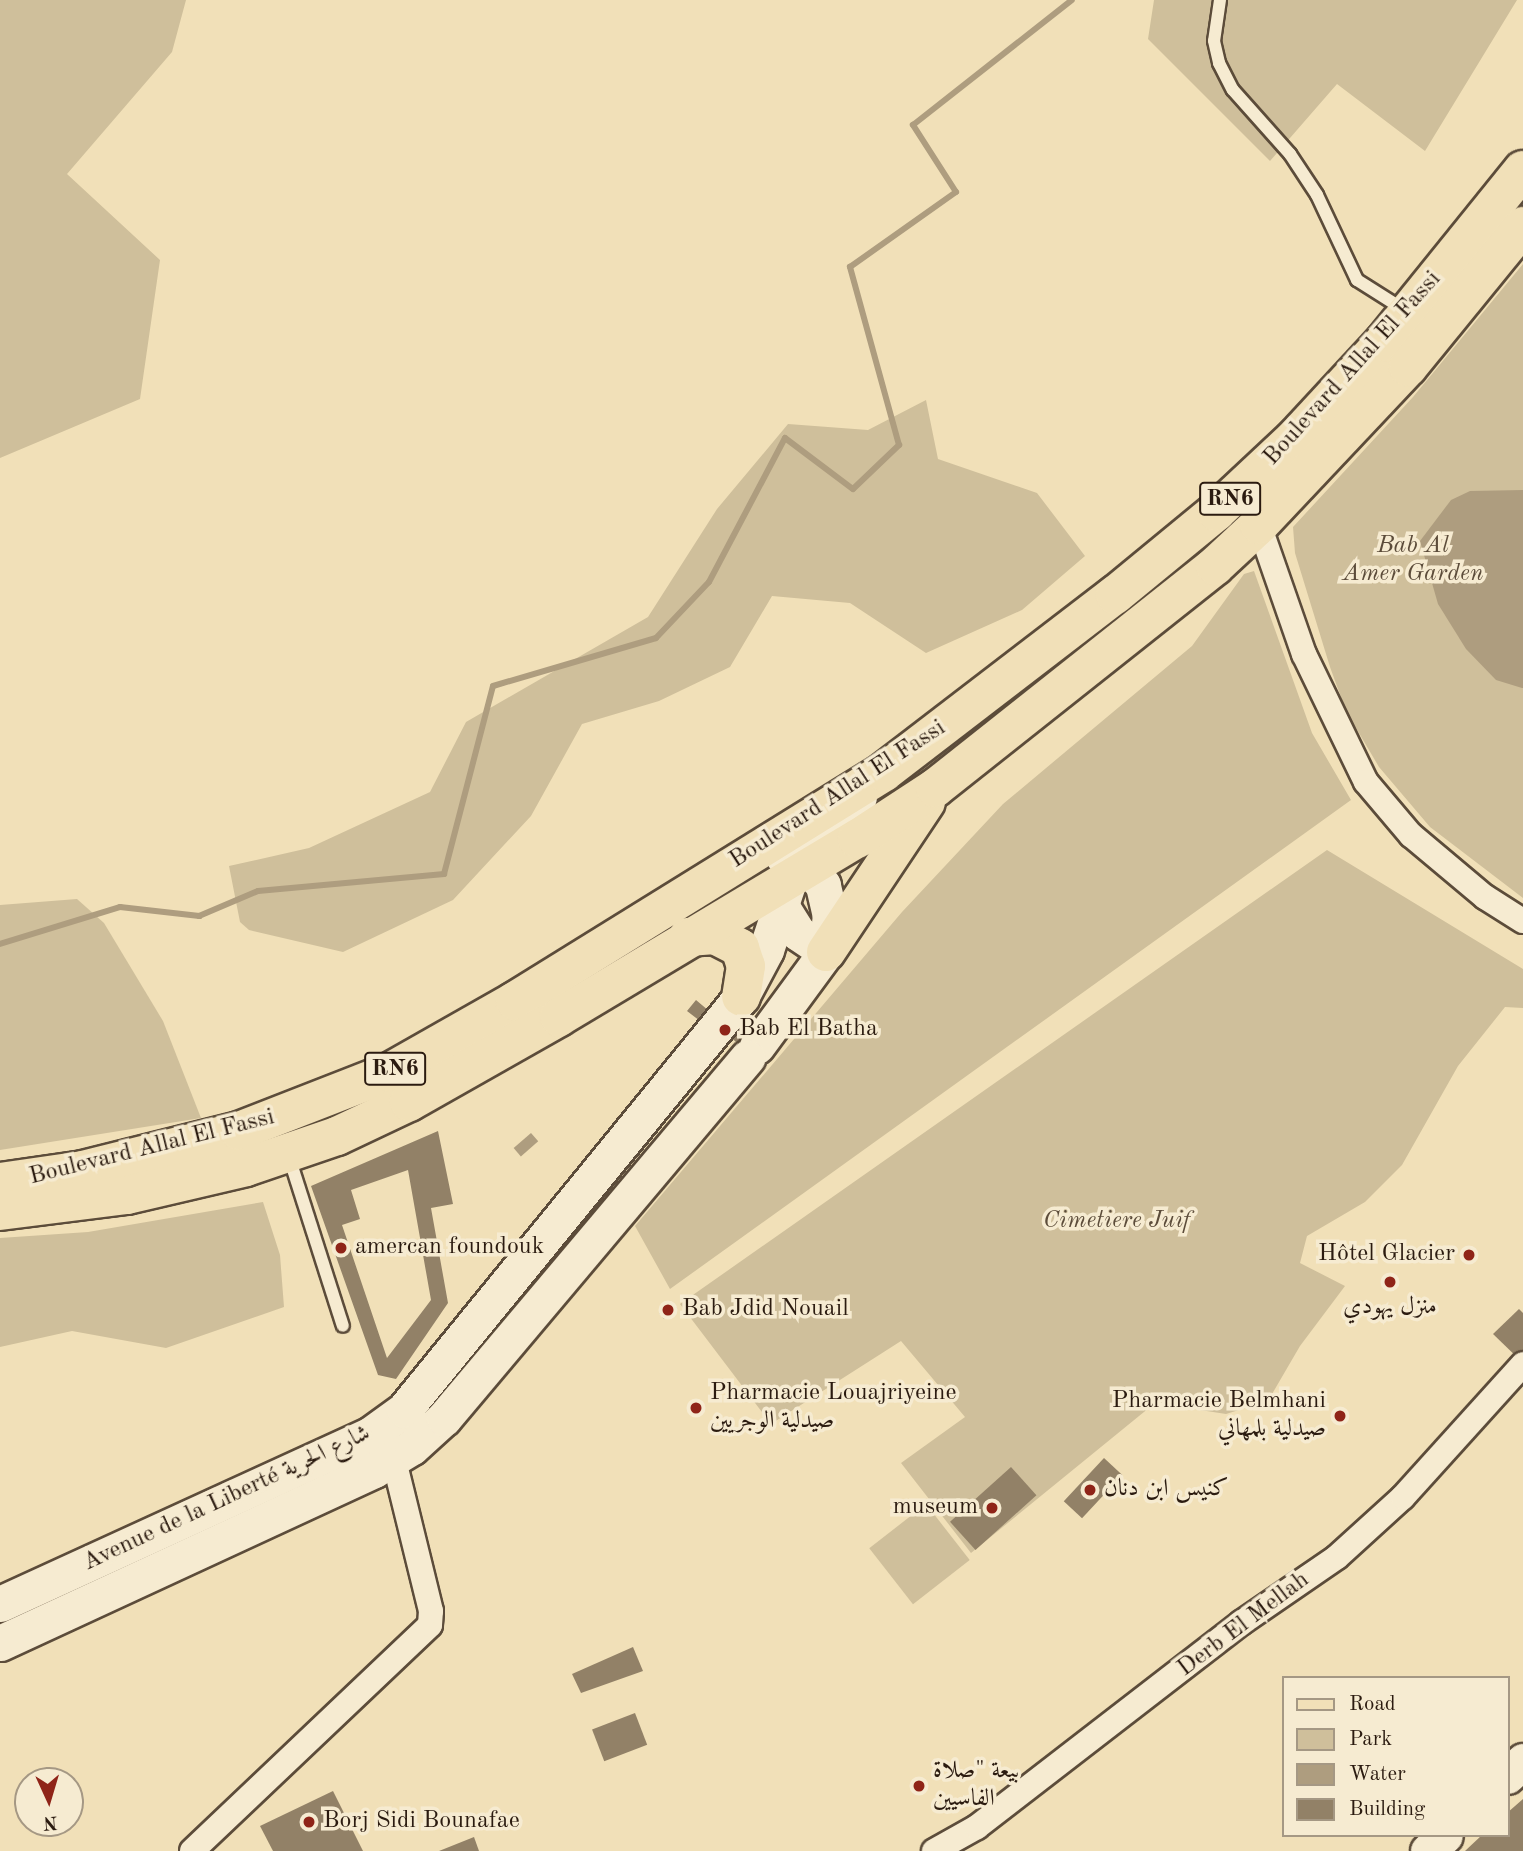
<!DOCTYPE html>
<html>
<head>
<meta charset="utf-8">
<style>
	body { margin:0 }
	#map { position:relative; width:1523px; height:1851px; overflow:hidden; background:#f1e0b8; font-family:"Old Standard TT",Amiri,serif }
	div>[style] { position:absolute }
	.green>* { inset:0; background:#cfbf9b; transform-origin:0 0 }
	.water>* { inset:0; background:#ae9d7f; transform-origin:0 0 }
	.stream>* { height:6px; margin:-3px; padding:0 3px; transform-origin:3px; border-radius:3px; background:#ae9d7f }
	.building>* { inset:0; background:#928167; transform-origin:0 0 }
	.roads { filter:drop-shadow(2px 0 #5c4c3a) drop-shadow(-2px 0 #5c4c3a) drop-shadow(0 2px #5c4c3a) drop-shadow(0 -2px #5c4c3a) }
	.lane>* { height:12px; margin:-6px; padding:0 6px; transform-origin:6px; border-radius:6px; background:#f6ebd1 }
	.street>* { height:24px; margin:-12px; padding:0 12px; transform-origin:12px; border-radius:12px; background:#f6ebd1 }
	.secondary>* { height:35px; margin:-17.5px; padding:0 17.5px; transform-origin:17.5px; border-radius:17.5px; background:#f6ebd1 }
	.primary>* { height:38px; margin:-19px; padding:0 19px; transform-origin:19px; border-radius:19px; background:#f1e0b8 }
	.dots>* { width:19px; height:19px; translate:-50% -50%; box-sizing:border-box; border:4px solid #f6ebd1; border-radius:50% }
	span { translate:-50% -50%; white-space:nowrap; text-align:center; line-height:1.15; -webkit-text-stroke:7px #f6ebd1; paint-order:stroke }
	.shield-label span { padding:2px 5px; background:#f6ebd1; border:2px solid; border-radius:5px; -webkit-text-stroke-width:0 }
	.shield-label { font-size:23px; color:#2b1b10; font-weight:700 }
	.street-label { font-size:24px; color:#2b1b10 }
	.park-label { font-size:24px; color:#5c4c3a; font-style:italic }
	.poi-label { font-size:24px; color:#2b1b10 }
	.left { translate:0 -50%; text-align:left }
	.right { translate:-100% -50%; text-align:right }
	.legend { position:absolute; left:1282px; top:1676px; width:228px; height:161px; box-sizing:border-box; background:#f6ebd1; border:2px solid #a59884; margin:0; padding:9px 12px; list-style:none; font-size:21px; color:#2b1b10 }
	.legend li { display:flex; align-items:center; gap:14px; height:35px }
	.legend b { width:35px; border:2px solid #a59884 }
	.north { position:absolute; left:14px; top:1767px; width:70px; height:70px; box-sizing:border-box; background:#f6ebd1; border:2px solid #a59884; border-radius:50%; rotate:176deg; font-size:19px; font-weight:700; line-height:28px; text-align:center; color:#2b1b10 }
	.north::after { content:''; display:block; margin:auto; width:24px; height:32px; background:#8f2418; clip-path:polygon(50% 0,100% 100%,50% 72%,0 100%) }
</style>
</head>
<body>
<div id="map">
	<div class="green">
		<div style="clip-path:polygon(0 0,186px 0,172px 52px,67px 174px,160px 260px,140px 399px,0 458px)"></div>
		<div style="clip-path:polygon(1154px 0,1517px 0,1425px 151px,1337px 84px,1270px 161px,1148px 39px)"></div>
		<div style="clip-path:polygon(1523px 264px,1523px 898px,1430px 827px,1379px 767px,1346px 711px,1330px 667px,1295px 553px,1293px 527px,1413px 397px)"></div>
		<div style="clip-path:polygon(926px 400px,938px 459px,1037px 493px,1085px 556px,1022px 610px,926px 653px,850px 603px,772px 596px,730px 667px,659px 701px,582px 724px,531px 816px,453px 900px,343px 952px,249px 930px,240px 922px,229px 866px,309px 848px,430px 792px,466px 722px,648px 617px,717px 509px,788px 424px,868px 430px)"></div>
		<div style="clip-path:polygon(1254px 571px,1312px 733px,1351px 800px,670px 1289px,635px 1226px,902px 912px,1003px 804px,1192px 646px,1244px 574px)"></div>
		<div style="clip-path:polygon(1327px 850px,1523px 969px,1523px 1008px,1505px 1007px,1458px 1066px,1402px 1165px,1365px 1202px,1307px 1236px,1300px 1263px,1345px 1286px,1300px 1346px,1268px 1401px,1226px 1414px,1155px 1403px,971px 1553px,901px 1463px,965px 1417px,901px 1341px,771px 1424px,680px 1304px)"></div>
		<div style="clip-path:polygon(77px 899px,104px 923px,163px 1021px,201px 1118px,0 1150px,0 905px)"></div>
		<div style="clip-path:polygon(263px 1202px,280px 1255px,284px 1307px,166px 1348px,72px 1331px,0 1347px,0 1238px,88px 1232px)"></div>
		<div style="left:926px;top:1504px;width:71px;height:72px;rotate:52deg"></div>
	</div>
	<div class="water">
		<div style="clip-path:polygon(1523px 490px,1523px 688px,1522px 688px,1496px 680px,1466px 649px,1438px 604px,1420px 541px,1451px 500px,1470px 491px)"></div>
		<div style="left:531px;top:1133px;width:11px;height:23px;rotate:49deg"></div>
	</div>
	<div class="stream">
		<div style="left:0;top:944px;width:126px;rotate:-17.1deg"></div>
		<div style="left:120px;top:907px;width:80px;rotate:6.5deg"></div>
		<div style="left:199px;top:916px;width:64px;rotate:-23deg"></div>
		<div style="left:258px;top:891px;width:187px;rotate:-5.2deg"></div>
		<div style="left:444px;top:874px;width:194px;rotate:-75.4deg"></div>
		<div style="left:493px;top:686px;width:170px;rotate:-16.4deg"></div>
		<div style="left:656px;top:638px;width:77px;rotate:-46.6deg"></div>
		<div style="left:709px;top:582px;width:163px;rotate:-62.2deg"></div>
		<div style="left:785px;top:438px;width:85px;rotate:36.9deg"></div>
		<div style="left:853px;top:489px;width:64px;rotate:-43.7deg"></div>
		<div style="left:899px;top:445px;width:185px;rotate:-105.4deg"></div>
		<div style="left:850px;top:267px;width:130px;rotate:-35.3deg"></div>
		<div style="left:956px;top:192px;width:80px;rotate:-122.7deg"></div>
		<div style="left:913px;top:125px;width:202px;rotate:-38.2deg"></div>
	</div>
	<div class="building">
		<div style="clip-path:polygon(696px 1000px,747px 1043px,743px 1047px,703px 1017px,700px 1021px,687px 1011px)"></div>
		<div style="clip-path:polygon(evenodd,438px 1131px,453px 1204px,431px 1208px,448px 1303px,396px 1379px,378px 1375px,311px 1186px,438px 1131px,408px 1170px,431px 1300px,387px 1358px,342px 1225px,360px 1219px,351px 1190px,408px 1170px)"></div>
		<div style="left:672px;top:1302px;width:8px;height:17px;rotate:50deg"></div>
		<div style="clip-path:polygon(1519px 1309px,1523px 1313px,1523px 1363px,1493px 1334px)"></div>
		<div style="left:1104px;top:1458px;width:25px;height:59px;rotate:43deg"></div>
		<div style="left:1011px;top:1467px;width:38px;height:82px;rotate:48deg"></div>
		<div style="clip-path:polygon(633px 1647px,643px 1671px,581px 1693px,572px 1674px)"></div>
		<div style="left:635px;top:1713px;width:34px;height:46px;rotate:69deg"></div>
		<div style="clip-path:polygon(333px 1791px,363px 1851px,273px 1851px,260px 1826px)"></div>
		<div style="clip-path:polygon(1523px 1799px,1523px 1851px,1465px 1851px,1482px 1835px,1507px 1835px,1507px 1813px)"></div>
		<div style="clip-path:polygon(474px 1837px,479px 1851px,439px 1851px)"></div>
	</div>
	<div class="roads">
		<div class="lane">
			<div style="left:1220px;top:0;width:41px;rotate:98.3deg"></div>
			<div style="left:1214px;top:41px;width:23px;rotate:77deg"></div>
			<div style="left:1219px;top:63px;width:30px;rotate:63deg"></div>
			<div style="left:1233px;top:90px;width:86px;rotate:48.3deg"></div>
			<div style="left:1290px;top:154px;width:49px;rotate:56.6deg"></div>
			<div style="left:1317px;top:195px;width:94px;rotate:64.8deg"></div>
			<div style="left:1357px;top:280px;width:58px;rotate:32.3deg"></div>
			<div style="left:289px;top:1157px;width:177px;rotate:72.3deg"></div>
		</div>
		<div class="street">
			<div style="left:1259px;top:525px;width:137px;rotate:70.8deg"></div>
			<div style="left:1304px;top:654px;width:142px;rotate:64.2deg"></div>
			<div style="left:1366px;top:782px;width:70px;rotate:49.7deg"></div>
			<div style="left:1411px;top:835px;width:97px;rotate:40deg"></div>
			<div style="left:1485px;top:897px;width:45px;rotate:32.3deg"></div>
			<div style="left:192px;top:1851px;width:328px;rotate:-43.5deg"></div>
			<div style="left:430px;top:1625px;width:14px;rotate:-86deg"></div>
			<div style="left:431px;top:1611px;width:155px;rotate:-103.8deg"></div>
			<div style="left:934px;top:1851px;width:49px;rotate:-29.2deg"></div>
			<div style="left:977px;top:1827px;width:334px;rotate:-37.7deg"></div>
			<div style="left:1241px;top:1623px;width:116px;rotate:-34.5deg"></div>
			<div style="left:1337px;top:1557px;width:89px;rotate:-42.3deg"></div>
			<div style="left:1403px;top:1497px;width:179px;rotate:-47.9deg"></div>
		</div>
		<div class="secondary">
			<div style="left:780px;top:904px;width:34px;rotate:58deg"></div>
			<div style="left:798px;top:933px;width:34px;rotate:34deg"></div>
			<div style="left:757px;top:1046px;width:117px;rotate:-53.7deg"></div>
			<div style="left:826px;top:952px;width:36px;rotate:-84deg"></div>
			<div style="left:830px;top:916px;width:32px;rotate:-103deg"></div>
			<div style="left:823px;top:885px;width:28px;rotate:-131deg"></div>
			<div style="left:805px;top:864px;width:23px;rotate:-162deg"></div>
			<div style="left:0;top:1604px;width:408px;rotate:-24.6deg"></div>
			<div style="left:371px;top:1434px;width:41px;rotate:-36deg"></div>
			<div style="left:404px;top:1410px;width:533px;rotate:-50.79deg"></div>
			<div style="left:741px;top:997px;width:53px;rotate:-62deg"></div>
			<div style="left:766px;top:950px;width:95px;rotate:-71.6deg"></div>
			<div style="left:796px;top:860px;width:89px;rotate:-45deg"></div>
			<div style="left:0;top:1643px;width:412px;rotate:-24.8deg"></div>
			<div style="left:374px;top:1470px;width:44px;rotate:-31.2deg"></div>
			<div style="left:412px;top:1447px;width:43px;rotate:-42.2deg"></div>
			<div style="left:444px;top:1418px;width:471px;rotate:-49.9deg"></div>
			<div style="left:1507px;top:1776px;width:22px;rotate:-43deg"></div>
			<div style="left:1428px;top:1851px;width:23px;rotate:-43deg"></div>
		</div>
		<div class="primary">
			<div style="left:688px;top:937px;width:27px;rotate:-4deg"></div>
			<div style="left:715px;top:935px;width:28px;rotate:27deg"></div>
			<div style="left:740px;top:948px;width:19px;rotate:72deg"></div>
			<div style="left:746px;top:966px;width:31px;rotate:99deg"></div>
			<div style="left:826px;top:952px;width:180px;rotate:-56.3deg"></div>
			<div style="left:0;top:1182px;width:84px;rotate:-8.2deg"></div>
			<div style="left:83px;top:1170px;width:161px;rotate:-14deg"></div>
			<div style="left:239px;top:1131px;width:162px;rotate:-21.3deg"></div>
			<div style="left:390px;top:1072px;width:144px;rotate:-29.6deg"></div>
			<div style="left:515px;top:1001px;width:434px;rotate:-31.8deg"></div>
			<div style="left:884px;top:772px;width:291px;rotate:-37.5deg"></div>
			<div style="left:1115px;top:595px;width:131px;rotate:-39.4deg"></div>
			<div style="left:1216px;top:512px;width:108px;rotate:-43.1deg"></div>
			<div style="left:1295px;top:438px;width:131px;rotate:-47.2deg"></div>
			<div style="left:1384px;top:342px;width:221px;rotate:-51.1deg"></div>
			<div style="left:0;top:1211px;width:128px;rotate:-7.2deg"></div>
			<div style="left:127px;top:1195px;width:122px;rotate:-13.2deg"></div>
			<div style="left:246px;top:1167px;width:96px;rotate:-18.8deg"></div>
			<div style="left:337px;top:1136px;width:80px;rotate:-25.3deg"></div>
			<div style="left:409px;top:1102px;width:172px;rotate:-29.5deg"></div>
			<div style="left:559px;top:1017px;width:347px;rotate:-30.9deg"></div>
			<div style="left:857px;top:839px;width:93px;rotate:-33.2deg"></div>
			<div style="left:935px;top:788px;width:357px;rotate:-38.4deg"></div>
			<div style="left:1215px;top:566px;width:60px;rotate:-43deg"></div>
			<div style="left:1259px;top:525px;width:217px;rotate:-46.7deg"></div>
			<div style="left:1408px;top:367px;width:182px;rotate:-50.8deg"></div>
		</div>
	</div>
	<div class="dots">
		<div style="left:725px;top:1030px;background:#8f2418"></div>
		<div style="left:341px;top:1248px;background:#8f2418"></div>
		<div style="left:1469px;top:1255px;background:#8f2418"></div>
		<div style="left:1390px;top:1282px;background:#8f2418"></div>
		<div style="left:668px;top:1310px;background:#8f2418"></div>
		<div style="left:696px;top:1408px;background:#8f2418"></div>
		<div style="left:1340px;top:1416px;background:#8f2418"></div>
		<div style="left:1090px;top:1490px;background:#8f2418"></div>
		<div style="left:992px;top:1508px;background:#8f2418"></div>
		<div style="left:919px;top:1786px;background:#8f2418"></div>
		<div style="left:309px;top:1822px;background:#8f2418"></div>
	</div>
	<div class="shield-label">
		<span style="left:1230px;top:499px">RN6</span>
		<span style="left:395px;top:1069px">RN6</span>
	</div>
	<div class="street-label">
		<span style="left:1353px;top:369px;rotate:-48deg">Boulevard Allal El Fassi</span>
		<span style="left:838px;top:795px;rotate:-33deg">Boulevard Allal El Fassi</span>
		<span style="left:152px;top:1148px;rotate:-14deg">Boulevard Allal El Fassi</span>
		<span style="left:227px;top:1499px;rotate:-25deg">Avenue de la Liberté شارع الحرية</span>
		<span style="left:1244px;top:1625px;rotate:-37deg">Derb El Mellah</span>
	</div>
	<div class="park-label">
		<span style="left:1413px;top:561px">Bab Al<br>Amer Garden</span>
		<span style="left:1117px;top:1222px">Cimetiere Juif</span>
	</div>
	<div class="poi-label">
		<span class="left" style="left:739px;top:1030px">Bab El Batha</span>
		<span class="left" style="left:355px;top:1248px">amercan foundouk</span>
		<span class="right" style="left:1455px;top:1255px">Hôtel Glacier</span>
		<span style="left:1390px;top:1308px">منزل يهودي</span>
		<span class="left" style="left:682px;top:1310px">Bab Jdid Nouail</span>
		<span class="left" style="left:710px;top:1408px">Pharmacie Louajriyeine<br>صيدلية الوجريين</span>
		<span class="right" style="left:1326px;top:1416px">Pharmacie Belmhani<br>صيدلية بلمهاني</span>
		<span class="left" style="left:1104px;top:1490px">كنيس ابن دنان</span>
		<span class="right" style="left:978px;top:1508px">museum</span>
		<span class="left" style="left:933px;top:1786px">بيعة "صلاة<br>الفاسيين</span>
		<span class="left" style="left:323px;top:1822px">Borj Sidi Bounafae</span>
	</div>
	<ul class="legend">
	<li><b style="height:9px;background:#f1e0b8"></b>Road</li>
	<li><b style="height:19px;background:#cfbf9b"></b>Park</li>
	<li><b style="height:19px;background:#ae9d7f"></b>Water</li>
	<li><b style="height:19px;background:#928167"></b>Building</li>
	</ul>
	<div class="north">N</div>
</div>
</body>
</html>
